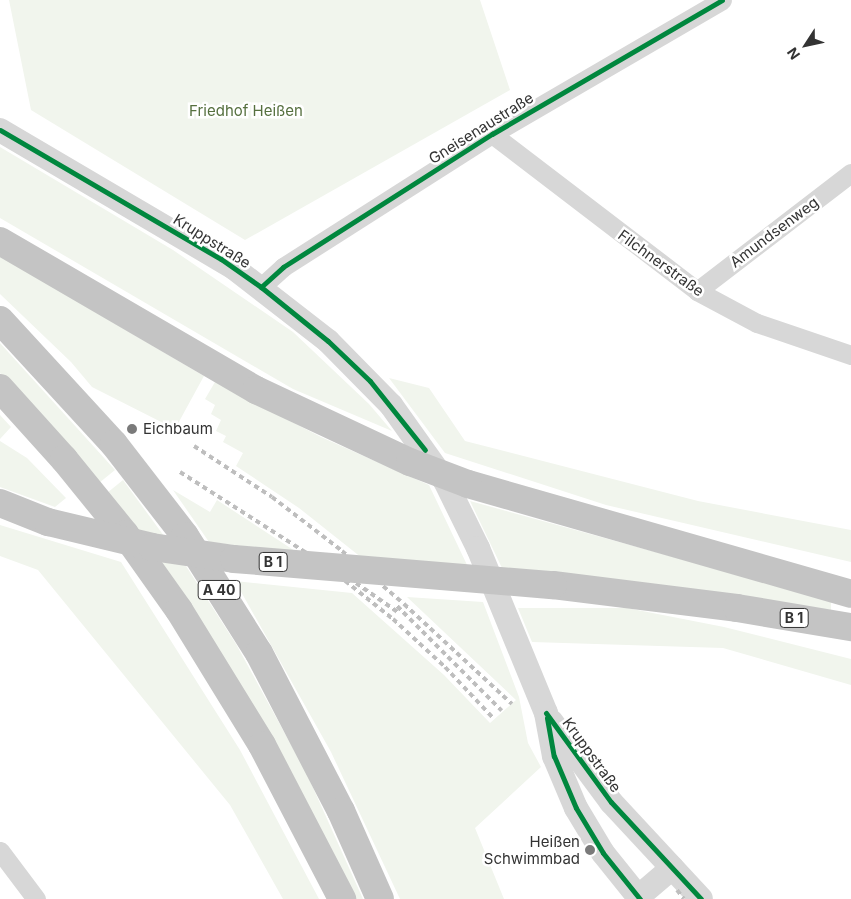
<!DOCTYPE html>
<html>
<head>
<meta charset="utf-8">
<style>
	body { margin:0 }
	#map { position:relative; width:851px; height:899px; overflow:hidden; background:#fff; font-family:Inter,sans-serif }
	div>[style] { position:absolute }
	.green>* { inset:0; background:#f1f5ed }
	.minor>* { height:19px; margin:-9.5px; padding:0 9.5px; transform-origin:9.5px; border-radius:9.5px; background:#d7d7d7 }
	.tertiary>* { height:24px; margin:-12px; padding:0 12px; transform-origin:12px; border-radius:12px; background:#d7d7d7 }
	.motorway>* { height:28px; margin:-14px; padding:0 14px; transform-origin:14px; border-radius:14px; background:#c4c4c4 }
	.rail>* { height:4px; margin-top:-2px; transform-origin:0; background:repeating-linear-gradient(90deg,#bebebe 0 5px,transparent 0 9px) }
	.motorway-bridge>* { height:28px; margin:-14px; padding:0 14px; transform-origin:14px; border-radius:14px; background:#c4c4c4 }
	.cycleway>* { height:5px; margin:-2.5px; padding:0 2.5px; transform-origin:2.5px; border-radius:2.5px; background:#00873e }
	.dots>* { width:14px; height:14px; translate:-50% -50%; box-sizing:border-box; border:2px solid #fff; border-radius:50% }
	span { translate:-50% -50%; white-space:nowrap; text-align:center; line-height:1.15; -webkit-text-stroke:5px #fff; paint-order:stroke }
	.shield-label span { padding:1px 4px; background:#fff; border:1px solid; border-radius:4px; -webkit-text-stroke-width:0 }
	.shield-label { font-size:14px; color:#333; font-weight:700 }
	.park-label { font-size:15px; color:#56703f }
	.street-label { font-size:15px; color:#333 }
	.poi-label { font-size:15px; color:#333 }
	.left { translate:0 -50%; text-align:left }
	.right { translate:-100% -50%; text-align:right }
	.north { position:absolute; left:781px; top:20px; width:50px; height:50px; -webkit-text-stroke:4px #fff; paint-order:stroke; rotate:235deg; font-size:14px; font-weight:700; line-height:20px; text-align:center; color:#333 }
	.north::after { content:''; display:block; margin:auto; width:18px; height:22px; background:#333; clip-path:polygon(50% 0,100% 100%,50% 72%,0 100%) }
</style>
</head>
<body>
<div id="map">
	<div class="green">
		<div style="clip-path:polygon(9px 0,480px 0,510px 90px,245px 240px,31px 110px)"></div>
		<div style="clip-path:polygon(0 147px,173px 250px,293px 332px,369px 404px,392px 431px,293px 389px,0 218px)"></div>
		<div style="clip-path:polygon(0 256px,204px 376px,175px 429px,92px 387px,71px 362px,0 294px)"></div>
		<div style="clip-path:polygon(0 343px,115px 470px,99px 483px,0 373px)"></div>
		<div style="clip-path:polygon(389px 378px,429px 388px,465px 441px,698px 501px,851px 530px,851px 562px,606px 505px,445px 453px)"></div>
		<div style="clip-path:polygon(215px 382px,321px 437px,429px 485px,468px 567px,362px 558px,299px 508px,236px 466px,243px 453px,223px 442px,226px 436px,216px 431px,221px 420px,211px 414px,215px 405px,205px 399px)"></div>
		<div style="clip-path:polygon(0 415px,11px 427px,0 439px)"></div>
		<div style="clip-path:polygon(0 441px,27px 458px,66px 498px,55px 507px,0 487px)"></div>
		<div style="clip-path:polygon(123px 480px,186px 566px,236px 644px,306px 772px,363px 899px,354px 899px,107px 493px)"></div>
		<div style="clip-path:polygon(173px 490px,210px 512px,217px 500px,298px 553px,209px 542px)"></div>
		<div style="clip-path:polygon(470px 501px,831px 600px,831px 610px,502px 568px)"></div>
		<div style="clip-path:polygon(0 525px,121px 562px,240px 750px,319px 899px,283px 899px,230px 805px,38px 570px,0 556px)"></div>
		<div style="clip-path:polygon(235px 581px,352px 593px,444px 675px,490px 723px,516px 700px,407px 597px,483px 602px,519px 697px,528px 743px,541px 767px,475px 828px,504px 899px,400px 899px,331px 752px)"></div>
		<div style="clip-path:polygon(518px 608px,627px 608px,724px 627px,851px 659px,851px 685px,723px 648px,532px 642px)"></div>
	</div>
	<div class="minor">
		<div style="left:492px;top:134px;width:258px;rotate:37.4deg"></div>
		<div style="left:697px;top:291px;width:68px;rotate:28.1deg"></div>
		<div style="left:757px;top:323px;width:99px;rotate:18.8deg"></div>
		<div style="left:261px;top:287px;width:30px;rotate:-42deg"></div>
		<div style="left:283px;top:267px;width:248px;rotate:-32.5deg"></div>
		<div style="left:492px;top:134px;width:266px;rotate:-30.2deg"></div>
		<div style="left:697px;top:291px;width:194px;rotate:-37.5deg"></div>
		<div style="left:0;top:851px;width:60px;rotate:53.1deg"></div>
	</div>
	<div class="tertiary">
		<div style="left:0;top:130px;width:272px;rotate:30.5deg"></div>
		<div style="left:234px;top:268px;width:119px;rotate:37.8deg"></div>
		<div style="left:328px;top:341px;width:90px;rotate:45.5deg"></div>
		<div style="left:391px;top:405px;width:93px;rotate:54.6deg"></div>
		<div style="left:445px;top:481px;width:75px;rotate:63.8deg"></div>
		<div style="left:478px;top:548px;width:178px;rotate:67.6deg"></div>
		<div style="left:546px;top:713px;width:44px;rotate:79.5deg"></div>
		<div style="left:554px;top:756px;width:56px;rotate:67.1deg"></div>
		<div style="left:576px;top:808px;width:52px;rotate:59deg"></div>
		<div style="left:603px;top:853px;width:59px;rotate:51.2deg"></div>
		<div style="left:551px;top:721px;width:101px;rotate:53.5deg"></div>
		<div style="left:611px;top:802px;width:132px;rotate:47.1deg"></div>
		<div style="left:638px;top:897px;width:45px;rotate:-40.5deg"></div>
	</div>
	<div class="motorway">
		<div style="left:0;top:241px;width:296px;rotate:30.2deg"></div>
		<div style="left:256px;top:390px;width:170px;rotate:25.1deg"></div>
		<div style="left:0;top:320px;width:168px;rotate:47.4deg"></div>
		<div style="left:114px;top:444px;width:116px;rotate:52.3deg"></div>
		<div style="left:185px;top:536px;width:138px;rotate:57.7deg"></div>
		<div style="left:259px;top:653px;width:178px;rotate:62.6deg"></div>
		<div style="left:341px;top:811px;width:96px;rotate:66.1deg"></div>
		<div style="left:0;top:388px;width:96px;rotate:48deg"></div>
		<div style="left:64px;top:459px;width:97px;rotate:50.9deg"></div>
		<div style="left:125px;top:534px;width:93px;rotate:54.6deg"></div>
		<div style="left:179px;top:610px;width:158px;rotate:58.4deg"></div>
		<div style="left:262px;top:745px;width:174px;rotate:62.5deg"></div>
		<div style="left:468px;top:484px;width:398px;rotate:16deg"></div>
		<div style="left:553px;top:585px;width:185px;rotate:7.1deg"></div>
		<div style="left:737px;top:608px;width:116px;rotate:9.5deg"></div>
	</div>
	<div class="rail">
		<div style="left:194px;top:446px;width:93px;rotate:33.2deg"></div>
		<div style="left:272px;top:497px;width:88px;rotate:37.6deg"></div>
		<div style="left:342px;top:551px;width:82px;rotate:40.5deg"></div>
		<div style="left:404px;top:604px;width:147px;rotate:42.8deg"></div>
		<div style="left:180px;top:472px;width:171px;rotate:32.6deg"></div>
		<div style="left:324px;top:564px;width:88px;rotate:38.6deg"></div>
		<div style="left:393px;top:619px;width:71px;rotate:42.7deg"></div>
		<div style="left:445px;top:667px;width:71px;rotate:46.7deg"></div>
		<div style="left:356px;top:583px;width:52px;rotate:34.9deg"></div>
		<div style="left:397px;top:606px;width:148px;rotate:45deg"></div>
		<div style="left:677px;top:890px;width:11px;rotate:52deg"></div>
	</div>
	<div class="motorway-bridge">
		<div style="left:410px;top:462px;width:62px;rotate:20.8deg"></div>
		<div style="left:0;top:503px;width:52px;rotate:21.6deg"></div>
		<div style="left:48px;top:522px;width:107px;rotate:13.5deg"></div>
		<div style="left:152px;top:547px;width:83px;rotate:8.3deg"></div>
		<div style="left:234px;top:559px;width:320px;rotate:4.7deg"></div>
	</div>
	<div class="cycleway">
		<div style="left:0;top:130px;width:256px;rotate:30.3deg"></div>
		<div style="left:221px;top:259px;width:49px;rotate:35deg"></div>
		<div style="left:261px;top:287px;width:86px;rotate:38.9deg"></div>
		<div style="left:328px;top:341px;width:58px;rotate:43.6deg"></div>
		<div style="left:370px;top:381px;width:88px;rotate:51.4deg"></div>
		<div style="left:261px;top:287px;width:30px;rotate:-42deg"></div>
		<div style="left:283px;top:267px;width:248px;rotate:-32.5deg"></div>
		<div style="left:492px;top:134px;width:266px;rotate:-30.2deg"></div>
		<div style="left:546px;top:713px;width:110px;rotate:53.9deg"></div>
		<div style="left:611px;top:802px;width:132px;rotate:47.1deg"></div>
		<div style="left:547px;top:718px;width:39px;rotate:80deg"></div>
		<div style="left:554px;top:756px;width:56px;rotate:67.1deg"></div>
		<div style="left:576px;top:808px;width:52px;rotate:59deg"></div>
		<div style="left:603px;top:853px;width:59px;rotate:51.2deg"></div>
	</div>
	<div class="dots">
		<div style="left:132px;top:429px;background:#7a7a7a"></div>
		<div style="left:590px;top:850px;background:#7a7a7a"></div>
	</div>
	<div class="shield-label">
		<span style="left:273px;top:562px">B 1</span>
		<span style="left:219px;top:590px">A 40</span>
		<span style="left:794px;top:618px">B 1</span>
	</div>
	<div class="park-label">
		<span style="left:246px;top:111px">Friedhof Heißen</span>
	</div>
	<div class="street-label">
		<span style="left:481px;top:128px;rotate:-32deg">Gneisenaustraße</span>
		<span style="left:774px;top:232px;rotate:-37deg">Amundsenweg</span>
		<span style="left:212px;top:241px;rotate:32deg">Kruppstraße</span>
		<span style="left:661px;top:263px;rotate:36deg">Filchnerstraße</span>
		<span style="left:592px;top:755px;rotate:54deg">Kruppstraße</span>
	</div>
	<div class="poi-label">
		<span class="left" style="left:143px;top:429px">Eichbaum</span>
		<span class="right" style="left:580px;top:850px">Heißen<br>Schwimmbad</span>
	</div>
	<div class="north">N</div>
</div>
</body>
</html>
